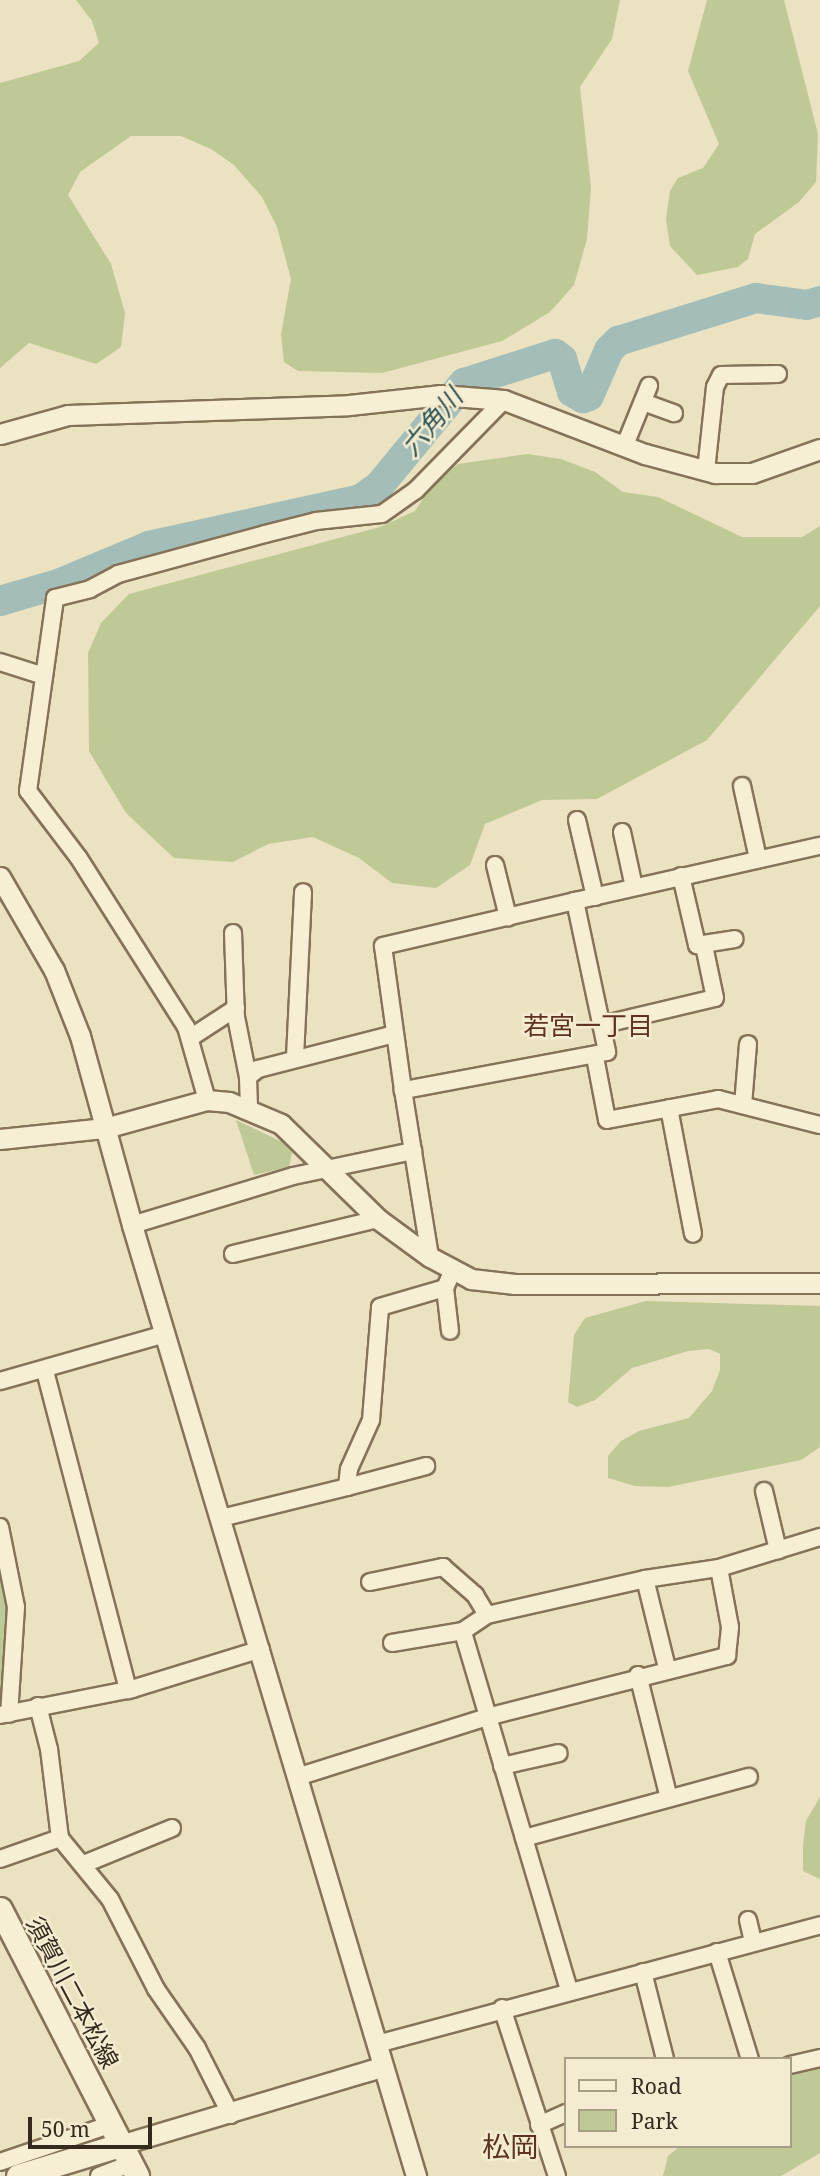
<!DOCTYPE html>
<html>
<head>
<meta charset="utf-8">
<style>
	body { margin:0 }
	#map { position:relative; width:820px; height:2176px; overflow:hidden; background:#ebe2c1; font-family:"Noto Serif","Noto Sans JP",serif }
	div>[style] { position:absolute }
	.green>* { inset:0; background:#bec996 }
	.river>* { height:30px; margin:-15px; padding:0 15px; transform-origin:15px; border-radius:15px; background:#a3beb8 }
	.roads { filter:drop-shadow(2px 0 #847359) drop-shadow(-2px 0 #847359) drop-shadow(0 2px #847359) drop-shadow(0 -2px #847359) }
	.minor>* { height:16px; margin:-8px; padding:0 8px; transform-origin:8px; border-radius:8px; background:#f7efd3 }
	.tertiary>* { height:19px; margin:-9.5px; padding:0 9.5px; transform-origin:9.5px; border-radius:9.5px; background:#f7efd3 }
	.secondary>* { height:23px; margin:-11.5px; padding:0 11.5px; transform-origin:11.5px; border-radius:11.5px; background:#f7efd3 }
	span { translate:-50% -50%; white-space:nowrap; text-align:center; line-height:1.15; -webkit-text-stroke:5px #f3ecd0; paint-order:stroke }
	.street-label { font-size:24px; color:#342a1d }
	.water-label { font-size:26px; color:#2d5353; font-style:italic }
	.neighbourhood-label { font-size:26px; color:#5f311f }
	.quarter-label { font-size:28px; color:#5f311f }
	.legend { position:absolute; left:564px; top:2057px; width:228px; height:91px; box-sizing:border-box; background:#f3ecd0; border:2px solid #a79e88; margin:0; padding:9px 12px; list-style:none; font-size:21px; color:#342a1d }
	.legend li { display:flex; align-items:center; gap:14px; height:35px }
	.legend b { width:35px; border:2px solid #a79e88 }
	.scale { position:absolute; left:28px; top:2117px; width:124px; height:32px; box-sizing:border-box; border:4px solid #342a1d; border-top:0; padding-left:9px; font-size:21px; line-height:24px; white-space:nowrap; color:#342a1d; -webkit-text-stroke:5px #f3ecd0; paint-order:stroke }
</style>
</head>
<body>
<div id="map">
	<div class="green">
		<div style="clip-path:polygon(76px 0,620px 0,612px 39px,580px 87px,591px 187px,587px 239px,574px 285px,550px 312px,502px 341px,382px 373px,298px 371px,284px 362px,281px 334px,291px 279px,277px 227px,262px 197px,234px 165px,211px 149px,181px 136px,131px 136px,80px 172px,68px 195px,111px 264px,125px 313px,121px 347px,96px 364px,29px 343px,0 368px,0 83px,79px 61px,99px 43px,92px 21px)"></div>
		<div style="clip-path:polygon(707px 0,784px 0,818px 134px,816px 182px,799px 202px,755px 234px,748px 259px,738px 267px,697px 275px,670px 246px,666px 219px,670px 191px,678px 178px,703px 168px,719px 144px,688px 71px)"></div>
		<div style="clip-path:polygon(527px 454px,561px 459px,595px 472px,623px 492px,658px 497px,742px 537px,802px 537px,820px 526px,820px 606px,707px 740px,597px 799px,542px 800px,485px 824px,470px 865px,436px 888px,392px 883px,359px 858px,313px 837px,268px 844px,233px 862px,174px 858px,126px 813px,89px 751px,88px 653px,101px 623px,129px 594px,380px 527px,415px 511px,434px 482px,458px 464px)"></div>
		<div style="clip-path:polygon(236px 1120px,282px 1142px,292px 1153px,289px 1167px,254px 1175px)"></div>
		<div style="clip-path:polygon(646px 1301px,820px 1306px,820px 1447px,801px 1460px,668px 1487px,635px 1486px,608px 1478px,608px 1456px,621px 1441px,639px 1431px,689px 1418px,712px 1391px,720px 1370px,720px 1354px,709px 1349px,688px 1351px,632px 1368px,595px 1400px,577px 1407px,568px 1402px,574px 1335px,585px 1318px)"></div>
		<div style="clip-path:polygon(0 1527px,10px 1573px,14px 1671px,0 1715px)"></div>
		<div style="clip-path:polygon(820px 1797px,820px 1879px,803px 1871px,803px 1846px,806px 1821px)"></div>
		<div style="clip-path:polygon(820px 2062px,820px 2153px,781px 2176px,663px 2176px,668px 2156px,680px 2146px,790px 2146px,790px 2068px)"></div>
	</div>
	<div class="river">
		<div style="left:0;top:601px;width:60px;rotate:-16.3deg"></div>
		<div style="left:58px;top:584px;width:99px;rotate:-22.7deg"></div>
		<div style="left:149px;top:546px;width:217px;rotate:-12.5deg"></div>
		<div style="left:361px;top:499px;width:22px;rotate:-36deg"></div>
		<div style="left:379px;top:486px;width:134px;rotate:-50.5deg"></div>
		<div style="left:464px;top:383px;width:96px;rotate:-17.7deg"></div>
		<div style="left:555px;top:354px;width:9px;rotate:36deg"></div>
		<div style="left:562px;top:359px;width:34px;rotate:73deg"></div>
		<div style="left:572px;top:392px;width:13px;rotate:29deg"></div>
		<div style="left:583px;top:398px;width:6px;rotate:-18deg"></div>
		<div style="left:589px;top:396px;width:50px;rotate:-66.5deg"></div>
		<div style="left:609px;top:350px;width:13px;rotate:-45deg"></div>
		<div style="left:618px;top:341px;width:145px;rotate:-17.3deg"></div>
		<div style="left:756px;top:298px;width:51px;rotate:7.8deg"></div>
		<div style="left:807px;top:305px;width:14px;rotate:-17deg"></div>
	</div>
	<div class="roads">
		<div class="minor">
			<div style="left:643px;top:402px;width:33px;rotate:20deg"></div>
			<div style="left:625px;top:445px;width:64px;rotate:-67.9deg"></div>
			<div style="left:706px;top:471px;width:84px;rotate:-83.9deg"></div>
			<div style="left:715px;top:387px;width:13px;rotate:-63deg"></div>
			<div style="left:721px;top:375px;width:57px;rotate:-1deg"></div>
			<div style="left:0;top:662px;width:46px;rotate:17.7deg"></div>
			<div style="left:742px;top:786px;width:75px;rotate:77.6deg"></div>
			<div style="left:577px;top:820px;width:79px;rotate:76.8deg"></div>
			<div style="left:622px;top:832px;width:56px;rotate:77.7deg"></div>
			<div style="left:495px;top:865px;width:54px;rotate:76deg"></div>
			<div style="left:681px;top:876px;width:71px;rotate:76.9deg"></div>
			<div style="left:697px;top:945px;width:38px;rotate:-9deg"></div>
			<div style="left:575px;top:901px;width:154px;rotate:78deg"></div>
			<div style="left:607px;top:1052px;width:208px;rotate:169.4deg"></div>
			<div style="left:403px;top:1090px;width:145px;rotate:-97.9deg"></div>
			<div style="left:383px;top:946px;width:197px;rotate:-13.2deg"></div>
			<div style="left:575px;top:901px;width:251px;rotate:-12.7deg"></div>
			<div style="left:233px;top:933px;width:84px;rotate:88deg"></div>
			<div style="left:236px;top:1017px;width:61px;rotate:78.7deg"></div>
			<div style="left:601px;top:1025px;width:117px;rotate:-13.3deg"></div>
			<div style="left:715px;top:998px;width:53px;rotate:-101.9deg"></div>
			<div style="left:190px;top:1038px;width:55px;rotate:-33.1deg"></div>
			<div style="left:295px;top:1057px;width:165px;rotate:-87.2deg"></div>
			<div style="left:595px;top:1057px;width:64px;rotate:79.2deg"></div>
			<div style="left:607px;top:1120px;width:113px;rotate:-10.7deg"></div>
			<div style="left:718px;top:1099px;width:105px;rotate:14.3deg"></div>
			<div style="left:403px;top:1090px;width:169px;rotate:80.8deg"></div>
			<div style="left:207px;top:1100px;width:76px;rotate:-106deg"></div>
			<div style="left:186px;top:1027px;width:201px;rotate:-122.4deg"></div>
			<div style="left:78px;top:857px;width:83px;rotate:-127.1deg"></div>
			<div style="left:28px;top:791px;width:195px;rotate:-82deg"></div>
			<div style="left:55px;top:598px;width:36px;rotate:-14deg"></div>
			<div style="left:90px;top:589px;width:32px;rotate:-28deg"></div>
			<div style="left:118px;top:574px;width:152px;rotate:-15.2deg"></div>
			<div style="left:265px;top:534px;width:53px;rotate:-14.3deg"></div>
			<div style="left:316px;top:521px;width:66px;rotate:-6.1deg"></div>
			<div style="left:382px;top:514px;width:42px;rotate:-35.2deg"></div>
			<div style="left:416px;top:490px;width:126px;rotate:-45.6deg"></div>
			<div style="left:743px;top:1105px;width:61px;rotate:-85.3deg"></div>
			<div style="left:249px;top:1107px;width:30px;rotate:-92deg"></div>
			<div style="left:248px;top:1077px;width:13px;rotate:-39deg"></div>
			<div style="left:258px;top:1069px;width:140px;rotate:-14.4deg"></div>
			<div style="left:669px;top:1108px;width:128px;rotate:79.2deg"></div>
			<div style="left:132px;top:1225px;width:168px;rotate:-16.9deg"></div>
			<div style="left:293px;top:1176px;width:123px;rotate:-11.8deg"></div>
			<div style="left:233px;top:1254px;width:149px;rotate:-13.6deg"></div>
			<div style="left:445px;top:1288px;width:43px;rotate:83.4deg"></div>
			<div style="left:45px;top:1371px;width:330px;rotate:75.4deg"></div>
			<div style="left:0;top:1381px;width:172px;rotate:-15.9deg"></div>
			<div style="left:347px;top:1487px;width:82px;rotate:-14.9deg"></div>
			<div style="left:764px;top:1491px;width:61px;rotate:76.7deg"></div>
			<div style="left:221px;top:1518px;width:130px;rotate:-13.8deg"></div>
			<div style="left:347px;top:1487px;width:18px;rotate:-84deg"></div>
			<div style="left:349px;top:1469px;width:54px;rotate:-65.8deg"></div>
			<div style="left:371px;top:1420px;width:113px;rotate:-85.4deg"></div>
			<div style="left:380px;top:1307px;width:68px;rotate:-16.3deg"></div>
			<div style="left:445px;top:1288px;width:20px;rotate:-66deg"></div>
			<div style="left:0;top:1527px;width:82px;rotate:78.7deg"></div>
			<div style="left:16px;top:1607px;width:107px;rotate:93.7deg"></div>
			<div style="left:645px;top:1579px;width:92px;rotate:76.1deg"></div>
			<div style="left:370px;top:1582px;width:75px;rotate:-11.6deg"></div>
			<div style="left:443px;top:1567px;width:43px;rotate:41.2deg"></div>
			<div style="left:475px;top:1595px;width:23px;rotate:59deg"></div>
			<div style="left:392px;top:1643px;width:72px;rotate:-9.6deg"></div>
			<div style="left:638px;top:1675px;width:127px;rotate:75.9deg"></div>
			<div style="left:38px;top:1706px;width:44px;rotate:75.7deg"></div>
			<div style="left:49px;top:1749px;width:90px;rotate:83deg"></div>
			<div style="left:60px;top:1838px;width:79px;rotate:50.7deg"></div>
			<div style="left:110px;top:1899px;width:101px;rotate:62.9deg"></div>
			<div style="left:156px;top:1989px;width:72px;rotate:55.2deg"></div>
			<div style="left:197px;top:2048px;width:75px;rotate:63.1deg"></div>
			<div style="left:0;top:1715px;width:135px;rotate:-11.1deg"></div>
			<div style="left:132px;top:1689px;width:135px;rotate:-17.2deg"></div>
			<div style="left:502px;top:1766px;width:58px;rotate:-12.8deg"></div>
			<div style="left:297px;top:1777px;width:199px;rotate:-17.5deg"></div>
			<div style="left:487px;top:1717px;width:248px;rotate:-14.3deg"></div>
			<div style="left:727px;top:1656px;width:29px;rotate:-84deg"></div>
			<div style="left:730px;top:1627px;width:60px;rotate:-100.6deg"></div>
			<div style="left:719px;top:1568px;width:106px;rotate:-17.1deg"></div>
			<div style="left:524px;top:1838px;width:233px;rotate:-15.2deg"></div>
			<div style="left:0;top:1859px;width:64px;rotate:-19.3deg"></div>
			<div style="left:84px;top:1864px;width:95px;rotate:-22.2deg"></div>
			<div style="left:748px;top:1920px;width:23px;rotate:77deg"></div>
			<div style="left:717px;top:1952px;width:112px;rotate:72.9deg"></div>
			<div style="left:643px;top:1972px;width:90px;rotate:75.8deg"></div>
			<div style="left:569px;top:1990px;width:374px;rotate:-106.5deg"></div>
			<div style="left:463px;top:1631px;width:29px;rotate:-34deg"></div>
			<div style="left:487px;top:1615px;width:162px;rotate:-12.8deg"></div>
			<div style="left:645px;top:1579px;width:75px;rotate:-8.5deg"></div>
			<div style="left:502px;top:2008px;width:177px;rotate:71.9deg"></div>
			<div style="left:377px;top:2044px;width:459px;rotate:-15deg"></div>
			<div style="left:790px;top:2065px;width:31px;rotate:-13deg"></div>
			<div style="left:539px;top:2125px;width:30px;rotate:-24deg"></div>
			<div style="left:0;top:2162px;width:118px;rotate:-18.7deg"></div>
			<div style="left:99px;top:2176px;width:34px;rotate:-21deg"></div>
		</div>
		<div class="tertiary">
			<div style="left:0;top:434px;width:71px;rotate:-15.6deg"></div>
			<div style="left:68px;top:415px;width:281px;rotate:-2deg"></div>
			<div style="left:349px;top:405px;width:93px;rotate:-6.2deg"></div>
			<div style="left:441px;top:395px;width:63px;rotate:4.5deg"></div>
			<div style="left:504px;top:400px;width:151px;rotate:21deg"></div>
			<div style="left:645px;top:454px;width:73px;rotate:15.2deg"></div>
			<div style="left:715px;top:473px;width:37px"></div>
			<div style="left:752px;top:473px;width:72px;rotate:-19.4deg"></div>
			<div style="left:0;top:877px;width:108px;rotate:59.9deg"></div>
			<div style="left:54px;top:970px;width:71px;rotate:68.5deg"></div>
			<div style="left:80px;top:1036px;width:196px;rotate:74.6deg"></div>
			<div style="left:132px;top:1225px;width:993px;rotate:73.37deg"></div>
			<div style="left:0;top:1139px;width:106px;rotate:-6deg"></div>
			<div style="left:105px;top:1128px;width:106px;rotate:-15.4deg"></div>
			<div style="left:207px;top:1100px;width:22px;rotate:5deg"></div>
			<div style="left:229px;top:1102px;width:56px;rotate:22.9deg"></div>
			<div style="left:281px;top:1124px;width:136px;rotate:44.4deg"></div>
			<div style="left:378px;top:1219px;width:64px;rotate:36.2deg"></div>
			<div style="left:430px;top:1257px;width:47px;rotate:28.2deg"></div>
			<div style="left:471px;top:1279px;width:44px;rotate:6.5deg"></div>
			<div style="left:515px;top:1284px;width:305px;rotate:-0.2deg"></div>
			<div style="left:123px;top:2144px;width:270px;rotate:-16.6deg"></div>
		</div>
		<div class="secondary">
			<div style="left:0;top:1909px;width:300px;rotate:62.8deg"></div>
			<div style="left:18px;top:2176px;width:110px;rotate:-16.9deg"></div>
		</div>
	</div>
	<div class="street-label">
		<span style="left:73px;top:1992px;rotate:62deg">須賀川二本松線</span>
	</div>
	<div class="water-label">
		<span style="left:432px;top:422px;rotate:-50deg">六角川</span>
	</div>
	<div class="neighbourhood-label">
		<span style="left:588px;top:1026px">若宮一丁目</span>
	</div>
	<div class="quarter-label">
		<span style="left:510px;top:2146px">松岡</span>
	</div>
	<ul class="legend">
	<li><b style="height:9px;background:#f7efd3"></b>Road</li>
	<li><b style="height:19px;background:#bec996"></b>Park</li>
	</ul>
	<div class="scale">50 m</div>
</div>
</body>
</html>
